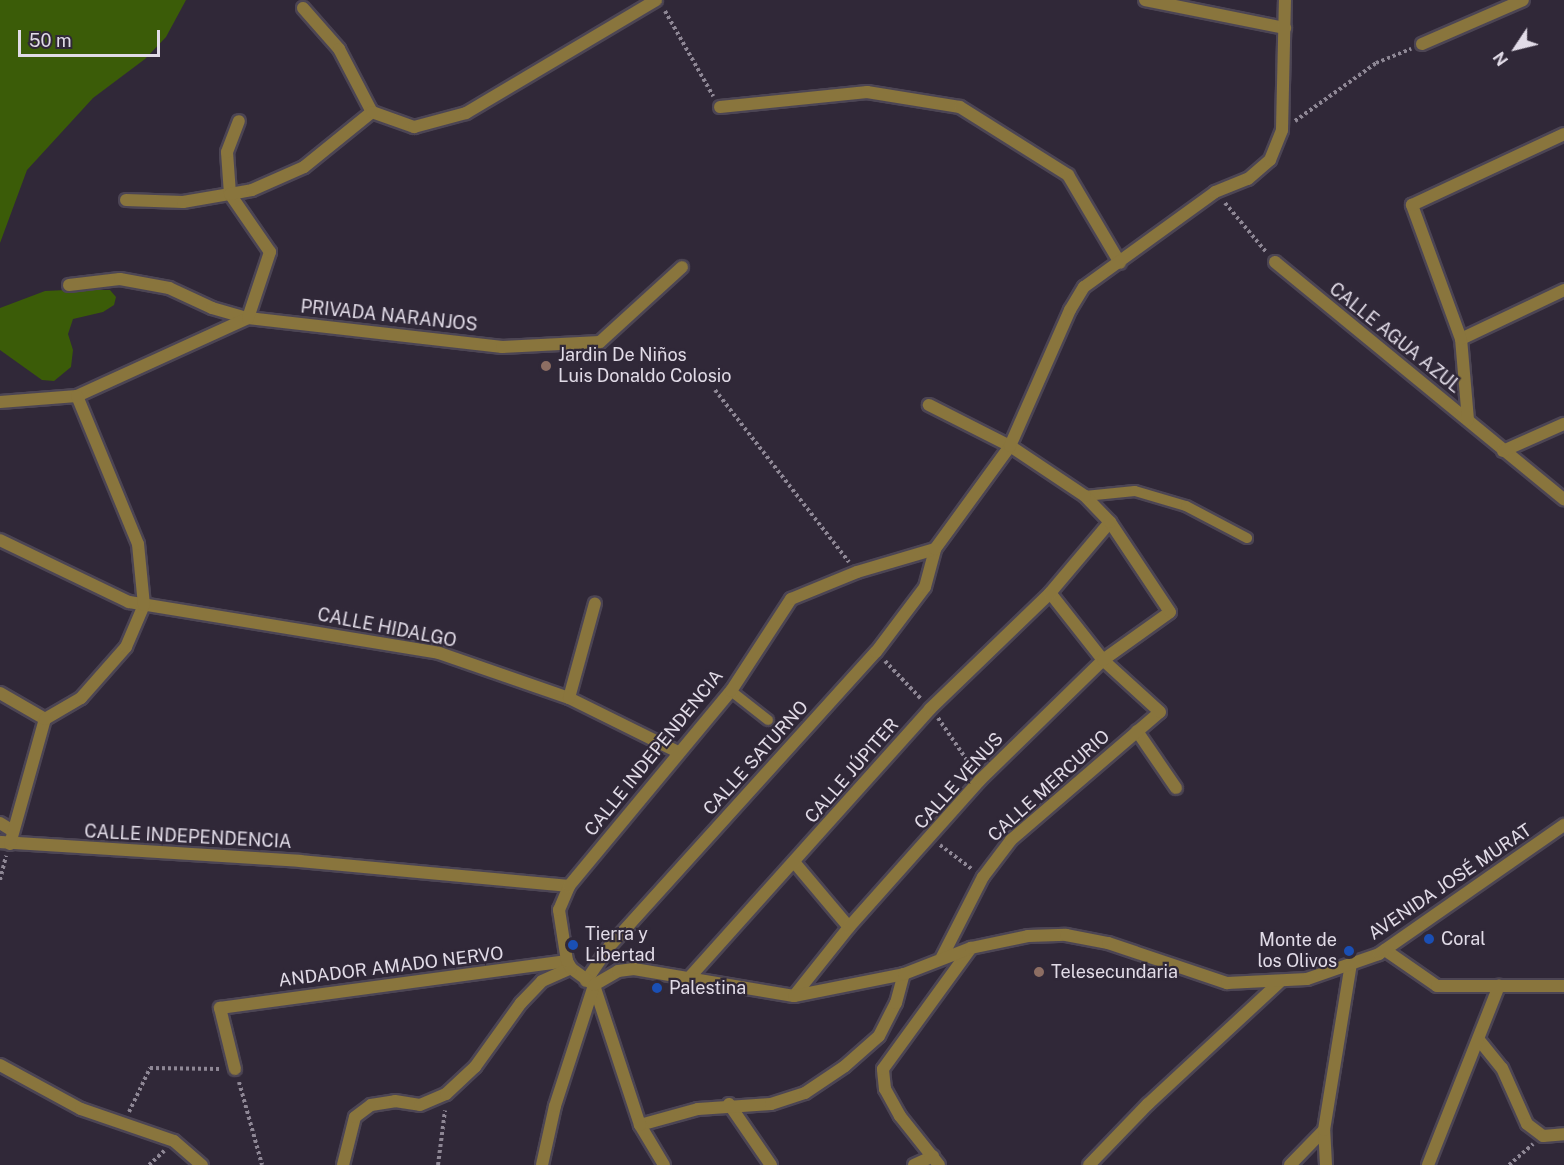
<!DOCTYPE html>
<html>
<head>
<meta charset="utf-8">
<style>
	body { margin:0 }
	#map { position:relative; width:1564px; height:1165px; overflow:hidden; background:#302838; font-family:"Public Sans",sans-serif }
	div>[style] { position:absolute }
	.green>* { inset:0; background:#3b5c08 }
	.path>* { height:4px; margin-top:-2px; transform-origin:0; background:repeating-linear-gradient(90deg,#8e8795 0 3px,transparent 0 6px) }
	.roads { filter:drop-shadow(2px 0 #4c4554) drop-shadow(-2px 0 #4c4554) drop-shadow(0 2px #4c4554) drop-shadow(0 -2px #4c4554) }
	.service>* { height:10px; margin:-5px; padding:0 5px; transform-origin:5px; border-radius:5px; background:#89753d }
	.minor>* { height:12px; margin:-6px; padding:0 6px; transform-origin:6px; border-radius:6px; background:#89753d }
	.tertiary>* { height:12px; margin:-6px; padding:0 6px; transform-origin:6px; border-radius:6px; background:#89753d }
	.dots>* { width:16px; height:16px; translate:-50% -50%; box-sizing:border-box; border:3px solid #302838; border-radius:50% }
	span { translate:-50% -50%; white-space:nowrap; text-align:center; line-height:1.15; -webkit-text-stroke:4.5px #302838; paint-order:stroke }
	.street-label { font-size:18px; color:#e1dbe7 }
	.poi-label { font-size:18px; color:#e1dbe7 }
	.left { translate:0 -50%; text-align:left }
	.right { translate:-100% -50%; text-align:right }
	.north { position:absolute; left:1486px; top:18px; width:60px; height:60px; -webkit-text-stroke:4px #302838; paint-order:stroke; rotate:235deg; font-size:16px; font-weight:700; line-height:24px; text-align:center; color:#e1dbe7 }
	.north::after { content:''; display:block; margin:auto; width:21px; height:27px; background:#e1dbe7; clip-path:polygon(50% 0,100% 100%,50% 72%,0 100%) }
	.scale { position:absolute; left:18px; top:30px; width:142px; height:27px; box-sizing:border-box; border:3px solid #e1dbe7; border-top:0; padding-left:8px; font-size:18px; line-height:21px; white-space:nowrap; color:#e1dbe7; -webkit-text-stroke:4px #302838; paint-order:stroke }
</style>
</head>
<body>
<div id="map">
	<div class="green">
		<div style="clip-path:polygon(0 0,186px 0,166px 37px,145px 59px,93px 98px,27px 170px,0 243px)"></div>
		<div style="clip-path:polygon(66px 290px,110px 290px,116px 297px,114px 305px,103px 312px,73px 319px,68px 334px,73px 350px,71px 367px,54px 381px,42px 380px,0 350px,0 308px,45px 291px)"></div>
	</div>
	<div class="path">
		<div style="left:665px;top:11px;width:98px;rotate:60.5deg"></div>
		<div style="left:1295px;top:121px;width:100px;rotate:-35.6deg"></div>
		<div style="left:1376px;top:63px;width:38px;rotate:-22deg"></div>
		<div style="left:1225px;top:203px;width:65px;rotate:50deg"></div>
		<div style="left:715px;top:390px;width:218px;rotate:52.1deg"></div>
		<div style="left:885px;top:661px;width:52px;rotate:46.5deg"></div>
		<div style="left:938px;top:718px;width:62px;rotate:55.5deg"></div>
		<div style="left:940px;top:845px;width:40px;rotate:37deg"></div>
		<div style="left:0;top:880px;width:25px;rotate:-76deg"></div>
		<div style="left:239px;top:1082px;width:86px;rotate:74.5deg"></div>
		<div style="left:129px;top:1112px;width:49px;rotate:-64.5deg"></div>
		<div style="left:150px;top:1068px;width:70px;rotate:0.8deg"></div>
		<div style="left:149px;top:1165px;width:21px;rotate:-43deg"></div>
		<div style="left:438px;top:1165px;width:55px;rotate:-82.7deg"></div>
		<div style="left:1509px;top:1165px;width:32px;rotate:-41deg"></div>
	</div>
	<div class="roads">
		<div class="service">
			<div style="left:1085px;top:496px;width:50px;rotate:-5.7deg"></div>
			<div style="left:1135px;top:491px;width:53px;rotate:16.4deg"></div>
			<div style="left:1186px;top:506px;width:69px;rotate:27.7deg"></div>
			<div style="left:731px;top:691px;width:47px;rotate:38.1deg"></div>
		</div>
		<div class="minor">
			<div style="left:1145px;top:0;width:143px;rotate:11.3deg"></div>
			<div style="left:303px;top:8px;width:55px;rotate:48.7deg"></div>
			<div style="left:339px;top:49px;width:71px;rotate:62.4deg"></div>
			<div style="left:1422px;top:44px;width:110px;rotate:-23.5deg"></div>
			<div style="left:720px;top:107px;width:148px;rotate:-5.8deg"></div>
			<div style="left:867px;top:92px;width:94px;rotate:9.2deg"></div>
			<div style="left:960px;top:107px;width:128px;rotate:32.2deg"></div>
			<div style="left:1068px;top:175px;width:102px;rotate:59.4deg"></div>
			<div style="left:126px;top:200px;width:57px;rotate:2deg"></div>
			<div style="left:183px;top:202px;width:48px;rotate:-9.7deg"></div>
			<div style="left:230px;top:194px;width:42px;rotate:-94.1deg"></div>
			<div style="left:227px;top:152px;width:33px;rotate:-69deg"></div>
			<div style="left:1275px;top:262px;width:374px;rotate:39.4deg"></div>
			<div style="left:69px;top:285px;width:51px;rotate:-6.7deg"></div>
			<div style="left:120px;top:279px;width:50px;rotate:10.4deg"></div>
			<div style="left:169px;top:288px;width:47px;rotate:24.9deg"></div>
			<div style="left:212px;top:308px;width:37px;rotate:16deg"></div>
			<div style="left:248px;top:318px;width:256px;rotate:6.5deg"></div>
			<div style="left:502px;top:347px;width:98px;rotate:-2.9deg"></div>
			<div style="left:600px;top:342px;width:111px;rotate:-42.4deg"></div>
			<div style="left:1461px;top:339px;width:114px;rotate:-25.4deg"></div>
			<div style="left:0;top:402px;width:77px;rotate:-4.5deg"></div>
			<div style="left:77px;top:396px;width:188px;rotate:-24.5deg"></div>
			<div style="left:248px;top:318px;width:70px;rotate:-71.6deg"></div>
			<div style="left:270px;top:252px;width:70px;rotate:-124.6deg"></div>
			<div style="left:230px;top:194px;width:22px;rotate:-10deg"></div>
			<div style="left:252px;top:190px;width:57px;rotate:-23.9deg"></div>
			<div style="left:304px;top:167px;width:87px;rotate:-39deg"></div>
			<div style="left:372px;top:112px;width:45px;rotate:19.7deg"></div>
			<div style="left:414px;top:127px;width:54px;rotate:-15.1deg"></div>
			<div style="left:466px;top:113px;width:221px;rotate:-30.7deg"></div>
			<div style="left:1468px;top:420px;width:81px;rotate:-94.9deg"></div>
			<div style="left:1461px;top:339px;width:143px;rotate:-110.1deg"></div>
			<div style="left:1412px;top:205px;width:168px;rotate:-25deg"></div>
			<div style="left:1503px;top:451px;width:67px;rotate:-23.9deg"></div>
			<div style="left:0;top:540px;width:143px;rotate:25.7deg"></div>
			<div style="left:129px;top:602px;width:314px;rotate:9.3deg"></div>
			<div style="left:439px;top:653px;width:138px;rotate:19.1deg"></div>
			<div style="left:569px;top:698px;width:122px;rotate:26.4deg"></div>
			<div style="left:0;top:693px;width:52px;rotate:30deg"></div>
			<div style="left:569px;top:698px;width:98px;rotate:-74.7deg"></div>
			<div style="left:1137px;top:731px;width:69px;rotate:55.6deg"></div>
			<div style="left:0;top:823px;width:15px;rotate:32deg"></div>
			<div style="left:0;top:842px;width:301px;rotate:3.6deg"></div>
			<div style="left:300px;top:861px;width:270px;rotate:5.3deg"></div>
			<div style="left:10px;top:844px;width:130px;rotate:-74.4deg"></div>
			<div style="left:45px;top:719px;width:42px;rotate:-30.3deg"></div>
			<div style="left:81px;top:698px;width:68px;rotate:-48.6deg"></div>
			<div style="left:126px;top:647px;width:46px;rotate:-66.8deg"></div>
			<div style="left:144px;top:605px;width:61px;rotate:-95.6deg"></div>
			<div style="left:138px;top:544px;width:160px;rotate:-112.4deg"></div>
			<div style="left:794px;top:862px;width:85px;rotate:49.8deg"></div>
			<div style="left:941px;top:959px;width:92px;rotate:-62.9deg"></div>
			<div style="left:983px;top:877px;width:46px;rotate:-52.9deg"></div>
			<div style="left:1011px;top:840px;width:196px;rotate:-40.7deg"></div>
			<div style="left:1160px;top:712px;width:77px;rotate:-137.6deg"></div>
			<div style="left:1103px;top:660px;width:85px;rotate:-128.3deg"></div>
			<div style="left:688px;top:979px;width:363px;rotate:-48.1deg"></div>
			<div style="left:930px;top:709px;width:167px;rotate:-44deg"></div>
			<div style="left:1050px;top:593px;width:93px;rotate:-49.8deg"></div>
			<div style="left:586px;top:981px;width:41px;rotate:-55.9deg"></div>
			<div style="left:609px;top:947px;width:398px;rotate:-47.9deg"></div>
			<div style="left:876px;top:652px;width:81px;rotate:-53deg"></div>
			<div style="left:925px;top:587px;width:39px;rotate:-75deg"></div>
			<div style="left:794px;top:996px;width:88px;rotate:-51.4deg"></div>
			<div style="left:849px;top:927px;width:197px;rotate:-48.3deg"></div>
			<div style="left:980px;top:780px;width:172px;rotate:-44.3deg"></div>
			<div style="left:1103px;top:660px;width:82px;rotate:-35.6deg"></div>
			<div style="left:1170px;top:612px;width:108px;rotate:-123.7deg"></div>
			<div style="left:1110px;top:522px;width:36px;rotate:-134deg"></div>
			<div style="left:1085px;top:496px;width:90px;rotate:-146.3deg"></div>
			<div style="left:1010px;top:446px;width:91px;rotate:-153.2deg"></div>
			<div style="left:1479px;top:1040px;width:36px;rotate:51deg"></div>
			<div style="left:1502px;top:1068px;width:61px;rotate:65.9deg"></div>
			<div style="left:1527px;top:1124px;width:20px;rotate:37deg"></div>
			<div style="left:1543px;top:1136px;width:21px;rotate:-5deg"></div>
			<div style="left:0;top:1065px;width:92px;rotate:28.5deg"></div>
			<div style="left:81px;top:1109px;width:98px;rotate:19deg"></div>
			<div style="left:174px;top:1141px;width:37px;rotate:41deg"></div>
			<div style="left:235px;top:1069px;width:63px;rotate:-103.8deg"></div>
			<div style="left:220px;top:1008px;width:350px;rotate:-7.7deg"></div>
			<div style="left:729px;top:1104px;width:74px;rotate:55.5deg"></div>
			<div style="left:640px;top:1125px;width:60px;rotate:-15.4deg"></div>
			<div style="left:698px;top:1109px;width:73px;rotate:-3.9deg"></div>
			<div style="left:771px;top:1104px;width:36px;rotate:-18deg"></div>
			<div style="left:805px;top:1093px;width:48px;rotate:-34deg"></div>
			<div style="left:845px;top:1066px;width:45px;rotate:-41.4deg"></div>
			<div style="left:879px;top:1036px;width:37px;rotate:-63deg"></div>
			<div style="left:896px;top:1003px;width:30px;rotate:-75deg"></div>
			<div style="left:343px;top:1165px;width:49px;rotate:-76deg"></div>
			<div style="left:355px;top:1117px;width:20px;rotate:-37deg"></div>
			<div style="left:371px;top:1105px;width:24px;rotate:-9deg"></div>
			<div style="left:395px;top:1101px;width:25px;rotate:9deg"></div>
			<div style="left:420px;top:1105px;width:28px;rotate:-23deg"></div>
			<div style="left:446px;top:1094px;width:40px;rotate:-43deg"></div>
			<div style="left:475px;top:1067px;width:79px;rotate:-54.3deg"></div>
			<div style="left:521px;top:1003px;width:30px;rotate:-46deg"></div>
			<div style="left:542px;top:981px;width:32px;rotate:-24deg"></div>
			<div style="left:664px;top:1165px;width:47px;rotate:-121deg"></div>
			<div style="left:640px;top:1125px;width:147px;rotate:-108.2deg"></div>
			<div style="left:594px;top:985px;width:29px;rotate:-144deg"></div>
			<div style="left:571px;top:968px;width:8px;rotate:-120deg"></div>
			<div style="left:567px;top:961px;width:52px;rotate:-98.9deg"></div>
			<div style="left:559px;top:910px;width:26px;rotate:-67deg"></div>
			<div style="left:569px;top:886px;width:254px;rotate:-50.3deg"></div>
			<div style="left:731px;top:691px;width:110px;rotate:-56.9deg"></div>
			<div style="left:791px;top:599px;width:71px;rotate:-22.2deg"></div>
			<div style="left:857px;top:572px;width:81px;rotate:-16.4deg"></div>
			<div style="left:935px;top:549px;width:127px;rotate:-53.9deg"></div>
			<div style="left:1010px;top:446px;width:149px;rotate:-66.2deg"></div>
			<div style="left:1070px;top:310px;width:27px;rotate:-59deg"></div>
			<div style="left:1084px;top:287px;width:162px;rotate:-35.9deg"></div>
			<div style="left:1215px;top:192px;width:35px;rotate:-22deg"></div>
			<div style="left:1248px;top:179px;width:29px;rotate:-41deg"></div>
			<div style="left:1270px;top:160px;width:32px;rotate:-68deg"></div>
			<div style="left:1282px;top:130px;width:130px;rotate:-88.7deg"></div>
			<div style="left:914px;top:1165px;width:21px;rotate:-25deg"></div>
			<div style="left:939px;top:1165px;width:63px;rotate:-128.5deg"></div>
			<div style="left:900px;top:1116px;width:31px;rotate:-119deg"></div>
			<div style="left:885px;top:1089px;width:20px;rotate:-96deg"></div>
			<div style="left:883px;top:1069px;width:150px;rotate:-54deg"></div>
			<div style="left:1089px;top:1165px;width:85px;rotate:-46deg"></div>
			<div style="left:1148px;top:1104px;width:181px;rotate:-42.8deg"></div>
			<div style="left:1290px;top:1165px;width:49px;rotate:-45.8deg"></div>
			<div style="left:1326px;top:1165px;width:35px;rotate:-93deg"></div>
			<div style="left:1324px;top:1130px;width:168px;rotate:-80.8deg"></div>
			<div style="left:1428px;top:1165px;width:193px;rotate:-68.4deg"></div>
		</div>
		<div class="tertiary">
			<div style="left:1385px;top:950px;width:63px;rotate:34.7deg"></div>
			<div style="left:1437px;top:986px;width:127px"></div>
			<div style="left:542px;top:1165px;width:60px;rotate:-77.6deg"></div>
			<div style="left:555px;top:1106px;width:127px;rotate:-72.1deg"></div>
			<div style="left:594px;top:985px;width:28px;rotate:-30deg"></div>
			<div style="left:618px;top:971px;width:16px;rotate:-7deg"></div>
			<div style="left:634px;top:969px;width:162px;rotate:9.6deg"></div>
			<div style="left:794px;top:996px;width:112px;rotate:-11.3deg"></div>
			<div style="left:904px;top:974px;width:72px;rotate:-21.2deg"></div>
			<div style="left:971px;top:948px;width:58px;rotate:-11.9deg"></div>
			<div style="left:1028px;top:936px;width:38px;rotate:-2deg"></div>
			<div style="left:1066px;top:935px;width:43px;rotate:10.8deg"></div>
			<div style="left:1108px;top:943px;width:126px;rotate:18.6deg"></div>
			<div style="left:1227px;top:983px;width:80px;rotate:-2.9deg"></div>
			<div style="left:1307px;top:979px;width:76px;rotate:-19.1deg"></div>
			<div style="left:1379px;top:954px;width:226px;rotate:-34.9deg"></div>
		</div>
	</div>
	<div class="dots">
		<div style="left:546px;top:366px;background:#8d6e63"></div>
		<div style="left:1429px;top:939px;background:#1a4fb4"></div>
		<div style="left:573px;top:945px;background:#1a4fb4"></div>
		<div style="left:1349px;top:951px;background:#1a4fb4"></div>
		<div style="left:1039px;top:972px;background:#8d6e63"></div>
		<div style="left:657px;top:988px;background:#1a4fb4"></div>
	</div>
	<div class="street-label">
		<span style="left:389px;top:316px;rotate:6deg">PRIVADA NARANJOS</span>
		<span style="left:1395px;top:338px;rotate:39deg">CALLE AGUA AZUL</span>
		<span style="left:387px;top:628px;rotate:11deg">CALLE HIDALGO</span>
		<span style="left:654px;top:753px;rotate:-51deg">CALLE INDEPENDENCIA</span>
		<span style="left:756px;top:758px;rotate:-48deg">CALLE SATURNO</span>
		<span style="left:852px;top:771px;rotate:-49deg">CALLE JÚPITER</span>
		<span style="left:959px;top:781px;rotate:-48deg">CALLE VENUS</span>
		<span style="left:1049px;top:786px;rotate:-42deg">CALLE MERCURIO</span>
		<span style="left:188px;top:837px;rotate:3deg">CALLE INDEPENDENCIA</span>
		<span style="left:1450px;top:882px;rotate:-34deg">AVENIDA JOSÉ MURAT</span>
		<span style="left:391px;top:967px;rotate:-7deg">ANDADOR AMADO NERVO</span>
	</div>
	<div class="poi-label">
		<span class="left" style="left:558px;top:366px">Jardin De Niños<br>Luis Donaldo Colosio</span>
		<span class="left" style="left:585px;top:945px">Tierra y<br>Libertad</span>
		<span class="left" style="left:1441px;top:939px">Coral</span>
		<span class="right" style="left:1337px;top:951px">Monte de<br>los Olivos</span>
		<span class="left" style="left:1051px;top:972px">Telesecundaria</span>
		<span class="left" style="left:669px;top:988px">Palestina</span>
	</div>
	<div class="north">N</div>
	<div class="scale">50 m</div>
</div>
</body>
</html>
